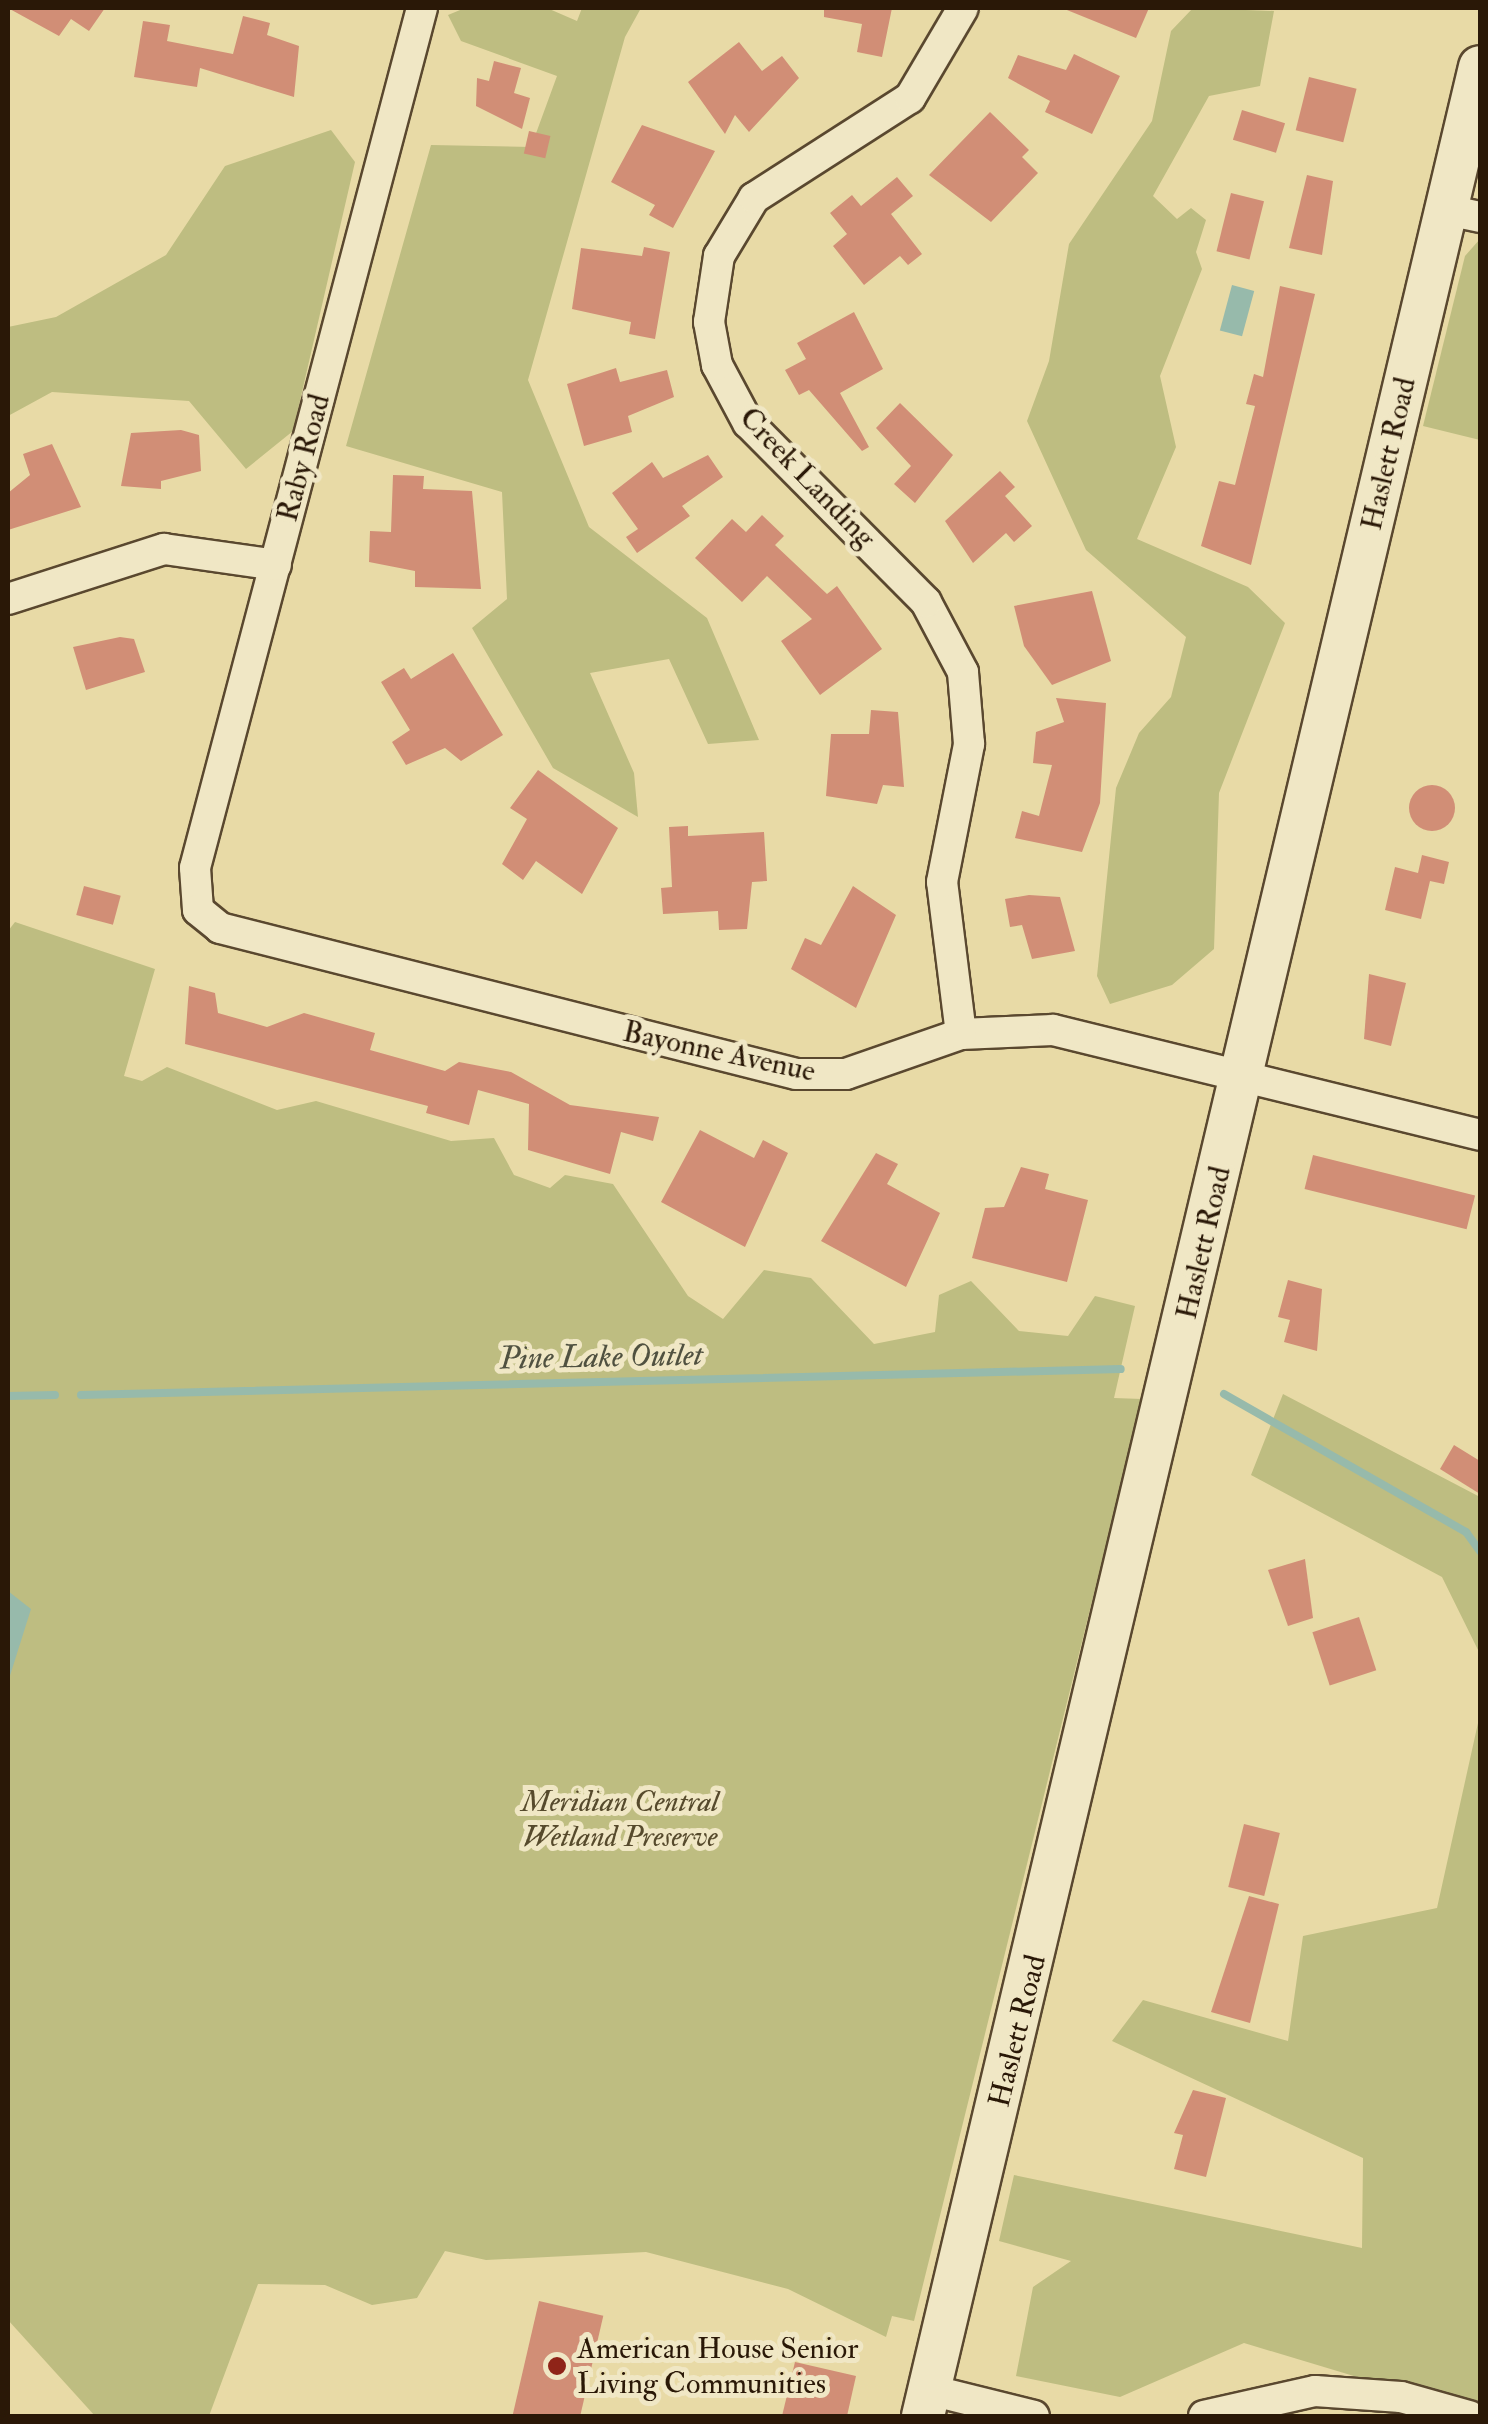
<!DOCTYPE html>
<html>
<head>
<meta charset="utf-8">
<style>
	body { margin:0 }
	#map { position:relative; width:1488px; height:2424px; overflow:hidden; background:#e8daa6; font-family:"IM FELL Double Pica",serif }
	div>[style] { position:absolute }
	.green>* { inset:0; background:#bebd81 }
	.water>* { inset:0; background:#97baab; transform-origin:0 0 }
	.stream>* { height:8px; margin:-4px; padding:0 4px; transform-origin:4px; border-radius:4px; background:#97baab }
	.building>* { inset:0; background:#d18e76; transform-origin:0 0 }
	.round { border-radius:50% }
	.roads { filter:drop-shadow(2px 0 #5a482f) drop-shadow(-2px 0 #5a482f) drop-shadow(0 2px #5a482f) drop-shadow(0 -2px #5a482f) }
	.minor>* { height:30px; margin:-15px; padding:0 15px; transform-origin:15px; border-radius:15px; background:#f0e7c5 }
	.secondary>* { height:42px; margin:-21px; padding:0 21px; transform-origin:21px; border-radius:21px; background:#f0e7c5 }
	.dots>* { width:28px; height:28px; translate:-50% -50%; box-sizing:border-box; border:5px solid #f0e7c5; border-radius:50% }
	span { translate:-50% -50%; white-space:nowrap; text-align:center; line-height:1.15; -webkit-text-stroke:10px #f0e7c5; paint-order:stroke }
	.street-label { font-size:30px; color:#2a1807 }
	.park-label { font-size:30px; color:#564a2c; font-style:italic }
	.poi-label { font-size:30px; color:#2a1807 }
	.left { translate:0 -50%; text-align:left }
	.water-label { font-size:32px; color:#505140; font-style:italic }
	.frame { position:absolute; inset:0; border:10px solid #2a1807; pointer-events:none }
</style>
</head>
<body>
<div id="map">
	<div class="green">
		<div style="clip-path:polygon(465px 8px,547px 8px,577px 21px,582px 8px,641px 8px,625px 37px,528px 380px,589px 527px,707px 618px,759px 740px,708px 744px,669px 659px,590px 673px,634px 773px,638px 817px,553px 768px,472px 628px,507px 599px,502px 492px,346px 446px,431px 145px,531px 147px,557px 76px,461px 41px,448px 15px)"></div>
		<div style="clip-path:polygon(1193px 8px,1274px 11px,1260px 86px,1209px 96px,1153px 196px,1177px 219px,1191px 208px,1206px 220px,1196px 252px,1202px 269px,1160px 376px,1176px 447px,1137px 539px,1248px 587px,1285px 623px,1219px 793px,1214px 949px,1172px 985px,1110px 1004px,1097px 976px,1116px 788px,1139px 733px,1171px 697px,1186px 637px,1086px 550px,1027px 421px,1049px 361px,1069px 244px,1152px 121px,1171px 31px)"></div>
		<div style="clip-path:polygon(331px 130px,355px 162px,293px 431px,246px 469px,189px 401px,52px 392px,8px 416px,8px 327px,56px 317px,166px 255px,225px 166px)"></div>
		<div style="clip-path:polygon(1480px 239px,1480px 440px,1423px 426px,1465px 256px)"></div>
		<div style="clip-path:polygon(15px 922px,155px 969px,124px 1076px,142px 1081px,167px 1067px,277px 1110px,316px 1101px,451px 1141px,494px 1138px,514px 1175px,550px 1188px,565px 1175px,613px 1184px,688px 1296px,723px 1319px,764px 1270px,811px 1278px,874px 1344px,935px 1332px,939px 1295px,971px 1281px,1019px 1331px,1068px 1336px,1095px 1296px,1135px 1306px,1114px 1398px,1142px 1399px,914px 2321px,892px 2316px,886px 2337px,788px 2289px,646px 2252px,486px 2260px,445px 2251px,417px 2298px,372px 2305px,325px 2285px,258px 2284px,209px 2416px,95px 2416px,8px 2320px,8px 931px)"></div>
		<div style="clip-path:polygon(1283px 1394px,1480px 1497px,1480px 1654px,1442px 1577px,1251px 1475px)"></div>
		<div style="clip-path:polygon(1480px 1714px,1480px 2414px,1244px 2343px,1120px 2397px,1016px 2376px,1033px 2287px,1071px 2261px,999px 2241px,1014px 2175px,1362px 2248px,1363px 2158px,1112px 2041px,1143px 2000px,1288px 2041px,1303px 1936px,1437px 1908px)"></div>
	</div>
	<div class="water">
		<div style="left:1232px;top:285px;width:23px;height:47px;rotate:15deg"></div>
		<div style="clip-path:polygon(8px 1591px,31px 1609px,8px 1682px)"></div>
	</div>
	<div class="stream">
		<div style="left:1224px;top:1394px;width:279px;rotate:29.7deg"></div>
		<div style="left:1466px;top:1532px;width:24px;rotate:54deg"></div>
		<div style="left:81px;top:1395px;width:1040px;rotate:-1.43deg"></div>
		<div style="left:8px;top:1396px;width:47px;rotate:-1.2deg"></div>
	</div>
	<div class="building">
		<div style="clip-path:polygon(8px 8px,105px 8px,89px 31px,71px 19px,59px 36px)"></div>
		<div style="clip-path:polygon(824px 8px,892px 8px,882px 57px,857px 52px,862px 24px,824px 17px)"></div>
		<div style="clip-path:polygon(1062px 8px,1149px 8px,1136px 38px)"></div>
		<div style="clip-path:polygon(243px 16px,270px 23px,267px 35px,299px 46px,294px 97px,200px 68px,197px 87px,134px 77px,143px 21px,170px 25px,167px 41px,233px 54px)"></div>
		<div style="clip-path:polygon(739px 42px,762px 71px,782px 56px,799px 78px,749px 132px,735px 115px,725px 134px,688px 82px)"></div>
		<div style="clip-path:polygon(1074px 54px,1120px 76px,1092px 134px,1045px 112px,1050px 101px,1008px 78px,1018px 55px,1066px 70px)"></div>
		<div style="clip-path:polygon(494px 61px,521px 68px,514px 93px,530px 98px,522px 129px,476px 106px,477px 78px,489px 81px)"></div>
		<div style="left:1309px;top:77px;width:49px;height:55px;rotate:14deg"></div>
		<div style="left:1242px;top:110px;width:45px;height:31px;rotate:17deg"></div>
		<div style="clip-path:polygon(990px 112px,1029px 150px,1022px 157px,1038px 173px,991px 222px,929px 175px)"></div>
		<div style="clip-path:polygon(642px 125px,715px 151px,673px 228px,649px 215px,655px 205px,611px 182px)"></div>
		<div style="left:529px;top:131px;width:22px;height:23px;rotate:13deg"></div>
		<div style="clip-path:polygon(1307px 175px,1333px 181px,1322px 255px,1289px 248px)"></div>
		<div style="clip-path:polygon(897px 177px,913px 196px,891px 214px,922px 254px,908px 265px,900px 256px,864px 285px,833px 246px,847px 234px,830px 213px,852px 195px,861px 206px)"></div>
		<div style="left:1231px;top:193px;width:34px;height:60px;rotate:14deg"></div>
		<div style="clip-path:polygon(644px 247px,670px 252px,655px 339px,629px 334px,631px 322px,572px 309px,581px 248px,642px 256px)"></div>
		<div style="clip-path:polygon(1280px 286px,1315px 294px,1251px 565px,1201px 546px,1219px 481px,1235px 485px,1255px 406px,1246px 404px,1254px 374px,1263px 377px)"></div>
		<div style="clip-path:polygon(854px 312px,883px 369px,840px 393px,869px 447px,862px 451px,809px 390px,799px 395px,785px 370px,806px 359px,797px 343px)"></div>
		<div style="clip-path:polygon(616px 368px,620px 382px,667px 370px,674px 397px,628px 416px,632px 432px,584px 446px,567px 384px)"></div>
		<div style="clip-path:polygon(900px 403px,953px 455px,915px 503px,894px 484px,911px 466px,876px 428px)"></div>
		<div style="clip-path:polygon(181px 430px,199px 435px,201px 471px,161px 481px,161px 489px,121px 486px,131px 433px)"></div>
		<div style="clip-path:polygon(52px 444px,81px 507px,8px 530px,8px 493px,30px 475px,23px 454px)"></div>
		<div style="clip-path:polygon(708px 455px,723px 477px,682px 506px,690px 516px,637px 553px,626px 537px,638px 529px,612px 493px,652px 462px,663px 478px)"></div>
		<div style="clip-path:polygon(1000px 471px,1015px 487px,1005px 496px,1032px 526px,1014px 542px,1006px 533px,973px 563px,945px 521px)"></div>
		<div style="clip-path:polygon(393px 475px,424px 476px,423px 489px,472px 491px,481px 589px,415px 587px,415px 571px,369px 562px,370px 531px,391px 532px)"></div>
		<div style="clip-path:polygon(762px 515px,784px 536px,775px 545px,827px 594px,837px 586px,882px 649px,820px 695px,781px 641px,812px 619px,767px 576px,742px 602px,695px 558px,732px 519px,746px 532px)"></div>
		<div style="clip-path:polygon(1092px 591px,1111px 661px,1052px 685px,1024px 646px,1014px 606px)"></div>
		<div style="clip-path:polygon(120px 637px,134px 639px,145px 672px,86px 690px,73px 647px)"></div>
		<div style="clip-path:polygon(453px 653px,503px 735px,461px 761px,445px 748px,406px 765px,392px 742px,410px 730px,381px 682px,404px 668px,411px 679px)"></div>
		<div style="clip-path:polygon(1056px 698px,1106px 703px,1100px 803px,1082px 852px,1015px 838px,1022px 811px,1039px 816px,1052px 765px,1033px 763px,1036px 732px,1064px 722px)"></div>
		<div style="clip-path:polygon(871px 710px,898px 712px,904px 787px,883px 785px,877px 804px,826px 796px,831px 734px,869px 734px)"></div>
		<div style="clip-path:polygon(538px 770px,618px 828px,582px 894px,536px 861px,523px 880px,502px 864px,527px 819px,510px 808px)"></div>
		<div class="round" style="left:1409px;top:785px;width:46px;height:46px"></div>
		<div style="clip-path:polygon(688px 826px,688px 836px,764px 832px,767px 881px,752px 882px,747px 929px,719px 930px,718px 911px,663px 914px,661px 888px,672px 887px,669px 827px)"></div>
		<div style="clip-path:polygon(1422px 855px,1449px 862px,1444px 884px,1430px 881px,1421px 919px,1385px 910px,1395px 867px,1418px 873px)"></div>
		<div style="left:84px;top:886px;width:38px;height:30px;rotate:15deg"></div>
		<div style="clip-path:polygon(853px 886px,896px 915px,856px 1008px,791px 969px,805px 938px,821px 945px)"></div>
		<div style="clip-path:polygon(1029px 895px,1060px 897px,1075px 951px,1032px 959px,1022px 925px,1010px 927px,1005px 899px)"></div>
		<div style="clip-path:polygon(1369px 974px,1406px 983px,1391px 1046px,1364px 1039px)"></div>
		<div style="clip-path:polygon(189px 986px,215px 993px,218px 1013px,267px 1027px,304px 1013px,375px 1033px,370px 1050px,445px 1071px,459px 1062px,511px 1072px,570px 1105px,659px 1117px,653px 1141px,621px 1132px,610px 1174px,528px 1150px,529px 1104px,478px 1090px,469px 1125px,426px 1113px,428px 1106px,185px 1044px)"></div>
		<div style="clip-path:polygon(700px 1130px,754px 1158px,763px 1140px,788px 1153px,745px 1247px,661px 1202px)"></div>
		<div style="clip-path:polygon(876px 1153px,898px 1164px,887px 1184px,940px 1213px,906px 1287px,821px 1241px)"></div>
		<div style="left:1313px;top:1155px;width:167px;height:35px;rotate:14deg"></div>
		<div style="clip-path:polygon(1021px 1167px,1049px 1174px,1045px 1189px,1088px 1200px,1067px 1282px,972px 1258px,985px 1208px,1004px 1207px)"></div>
		<div style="clip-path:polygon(1288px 1280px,1322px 1289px,1317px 1351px,1284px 1342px,1290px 1320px,1278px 1317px)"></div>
		<div style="clip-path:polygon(1454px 1445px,1480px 1461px,1480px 1494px,1440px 1469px)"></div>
		<div style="clip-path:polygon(1305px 1559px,1313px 1618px,1288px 1626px,1268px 1570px)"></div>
		<div style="left:1359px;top:1617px;width:56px;height:49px;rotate:72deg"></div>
		<div style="left:1244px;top:1824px;width:37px;height:65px;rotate:14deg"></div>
		<div style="clip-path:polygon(1249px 1896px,1279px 1904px,1250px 2023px,1211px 2012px)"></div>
		<div style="clip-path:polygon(1193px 2090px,1226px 2098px,1206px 2177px,1174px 2169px,1183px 2135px,1174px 2133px)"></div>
		<div style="left:539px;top:2301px;width:66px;height:118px;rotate:13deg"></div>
		<div style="clip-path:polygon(795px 2362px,856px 2376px,847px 2416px,782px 2416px)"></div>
	</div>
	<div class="roads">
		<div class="minor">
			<div style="left:422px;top:8px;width:889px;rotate:104.79deg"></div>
			<div style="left:195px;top:868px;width:42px;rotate:85.9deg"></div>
			<div style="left:198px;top:910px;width:28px;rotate:39deg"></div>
			<div style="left:220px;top:928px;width:594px;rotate:14.22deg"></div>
			<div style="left:796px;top:1074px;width:50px"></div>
			<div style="left:846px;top:1074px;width:122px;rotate:-19.2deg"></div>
			<div style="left:961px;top:1034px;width:92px;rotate:-2.5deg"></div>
			<div style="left:1053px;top:1030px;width:440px;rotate:13.8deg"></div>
			<div style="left:1447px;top:210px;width:34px;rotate:12deg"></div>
			<div style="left:8px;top:599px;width:164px;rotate:-17.8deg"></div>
			<div style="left:164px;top:549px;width:113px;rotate:8.1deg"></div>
			<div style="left:961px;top:1034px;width:153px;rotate:-97.1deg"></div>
			<div style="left:942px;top:882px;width:141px;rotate:-78.9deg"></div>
			<div style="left:969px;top:744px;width:72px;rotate:-94.8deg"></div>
			<div style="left:963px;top:672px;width:79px;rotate:-117.9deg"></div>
			<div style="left:926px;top:602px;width:252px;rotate:-134.8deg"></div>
			<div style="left:748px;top:423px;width:66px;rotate:-118.1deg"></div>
			<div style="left:717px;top:365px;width:44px;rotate:-100.5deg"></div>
			<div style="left:709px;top:322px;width:67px;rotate:-81.4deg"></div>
			<div style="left:719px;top:256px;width:68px;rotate:-58.9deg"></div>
			<div style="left:754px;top:198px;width:185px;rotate:-32.7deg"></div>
			<div style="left:910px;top:98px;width:104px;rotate:-59.5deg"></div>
			<div style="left:930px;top:2390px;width:107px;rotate:14deg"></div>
			<div style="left:1204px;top:2416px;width:114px;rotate:-12.7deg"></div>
			<div style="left:1315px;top:2391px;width:86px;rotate:4deg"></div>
			<div style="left:1401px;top:2397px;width:71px;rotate:15.6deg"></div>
		</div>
		<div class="secondary">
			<div style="left:923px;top:2416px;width:2414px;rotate:-76.66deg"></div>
		</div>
	</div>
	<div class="dots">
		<div style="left:557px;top:2366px;background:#8f2418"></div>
	</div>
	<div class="street-label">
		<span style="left:1389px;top:454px;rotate:-77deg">Haslett Road</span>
		<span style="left:304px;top:458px;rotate:-75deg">Raby Road</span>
		<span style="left:807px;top:478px;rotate:46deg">Creek Landing</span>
		<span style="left:719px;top:1052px;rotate:12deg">Bayonne Avenue</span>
		<span style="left:1204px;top:1243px;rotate:-77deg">Haslett Road</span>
		<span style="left:1018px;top:2031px;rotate:-76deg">Haslett Road</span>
	</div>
	<div class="park-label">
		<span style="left:620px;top:1819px">Meridian Central<br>Wetland Preserve</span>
	</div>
	<div class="poi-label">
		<span class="left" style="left:577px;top:2366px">American House Senior<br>Living Communities</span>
	</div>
	<div class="water-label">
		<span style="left:601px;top:1357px;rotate:-1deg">Pine Lake Outlet</span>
	</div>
	<div class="frame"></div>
</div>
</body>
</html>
